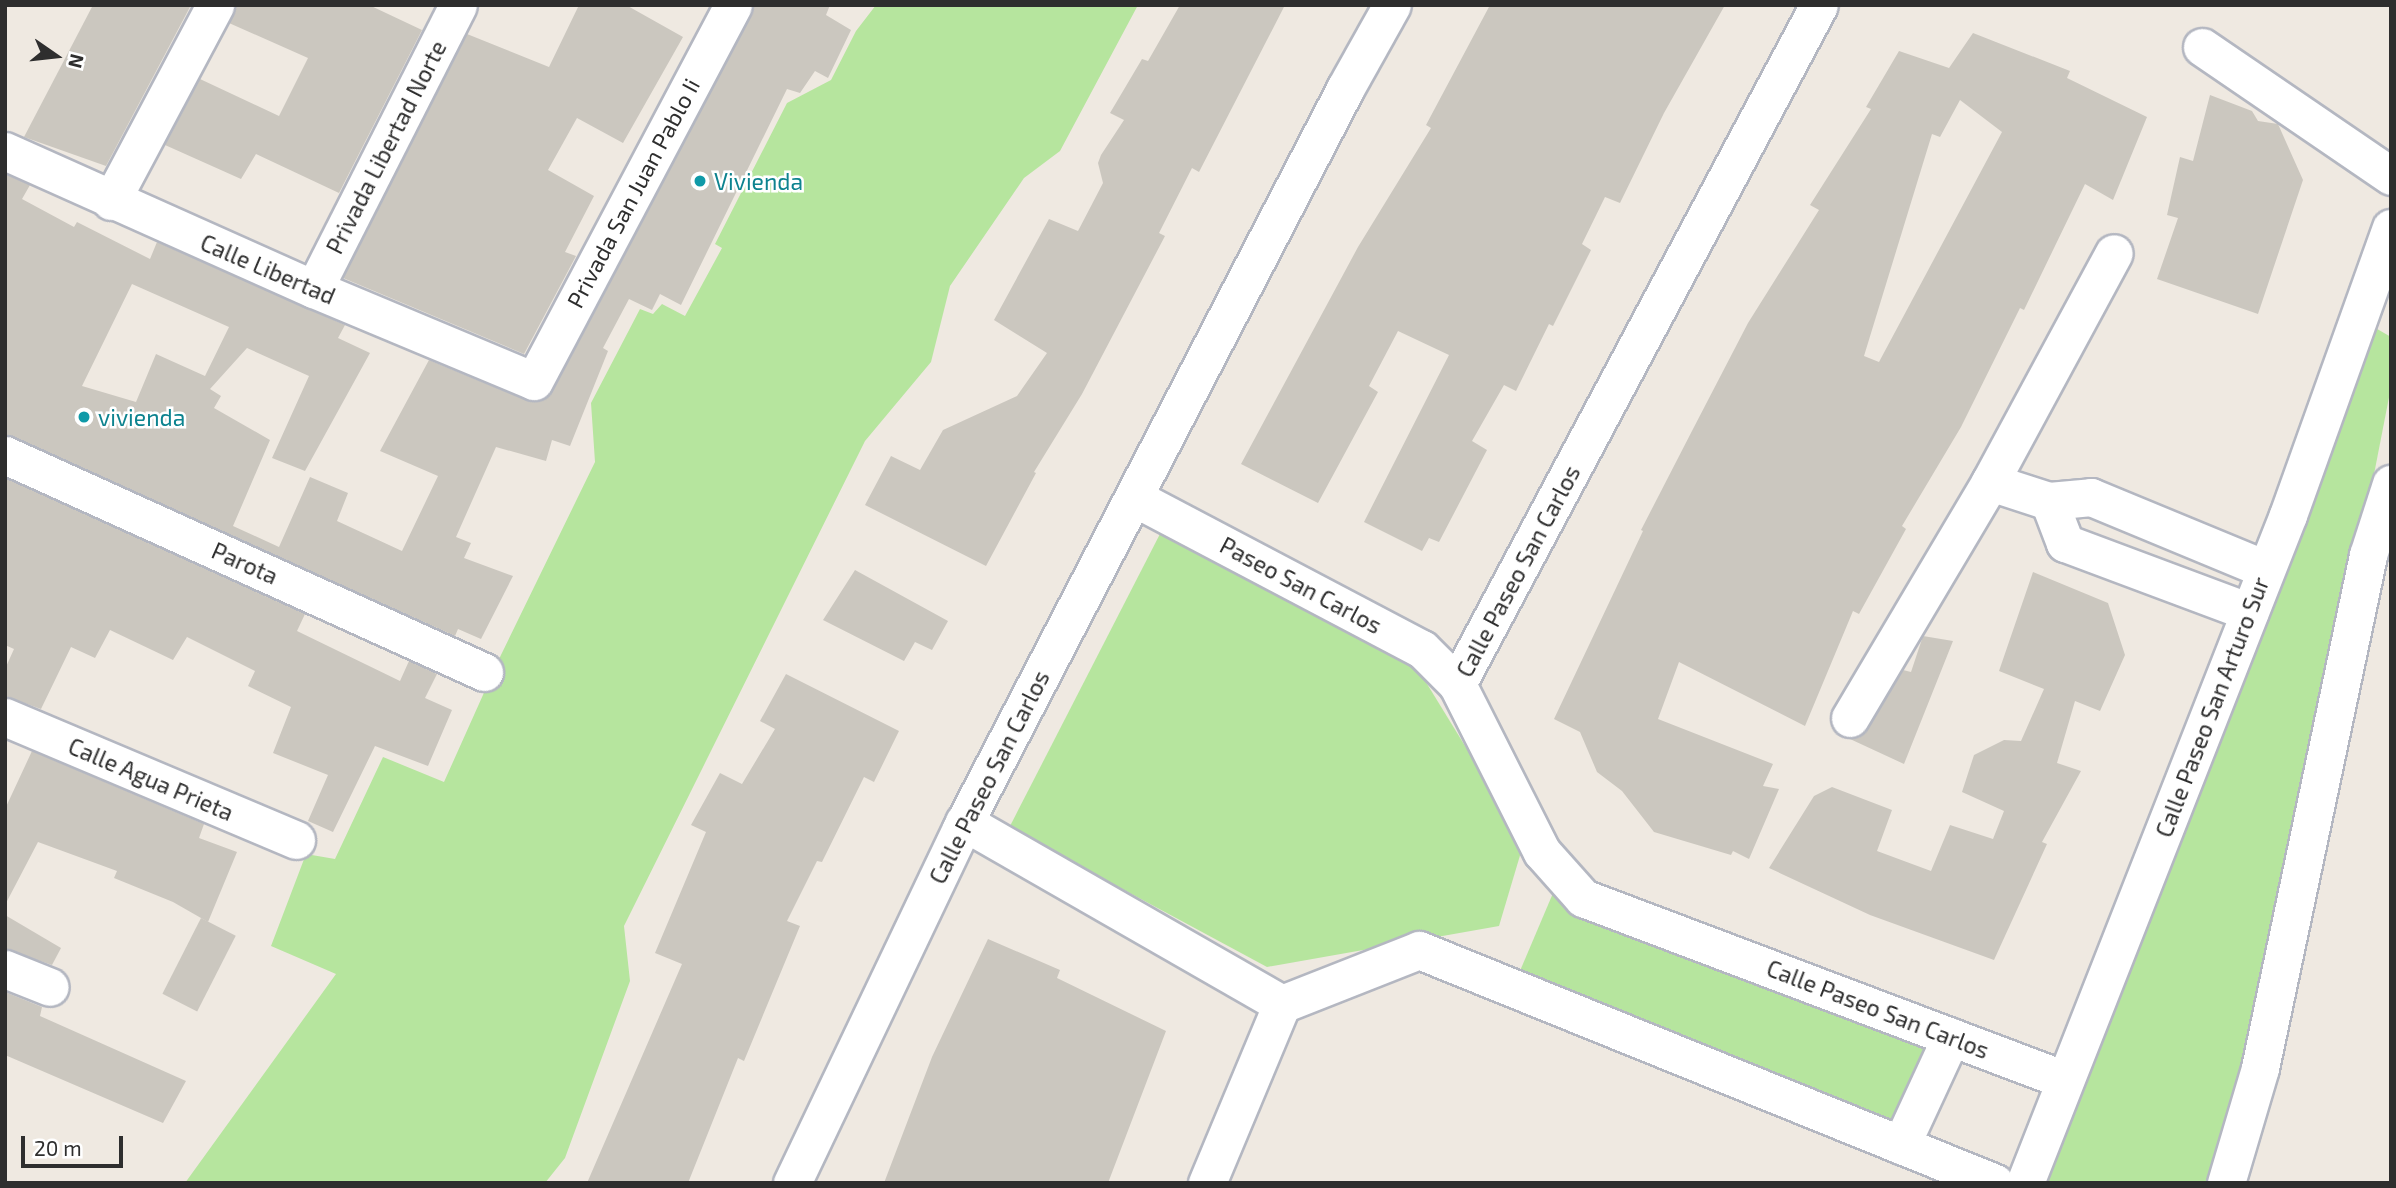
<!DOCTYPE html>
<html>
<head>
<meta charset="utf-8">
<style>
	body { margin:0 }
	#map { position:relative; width:2396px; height:1188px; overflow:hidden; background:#efe9e1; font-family:"Exo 2",sans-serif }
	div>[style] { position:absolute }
	.green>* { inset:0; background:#b6e59e; transform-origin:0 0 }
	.building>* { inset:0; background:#cbc7bf; transform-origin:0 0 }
	.roads { filter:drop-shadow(2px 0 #b4b7c1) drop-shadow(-2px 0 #b4b7c1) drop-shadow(0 2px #b4b7c1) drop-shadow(0 -2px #b4b7c1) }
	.minor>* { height:37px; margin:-18.5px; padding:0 18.5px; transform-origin:18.5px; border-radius:18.5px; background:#fff }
	.dots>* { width:19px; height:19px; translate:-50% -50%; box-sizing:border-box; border:4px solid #fff; border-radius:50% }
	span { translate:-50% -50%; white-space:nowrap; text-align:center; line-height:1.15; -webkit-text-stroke:5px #fff; paint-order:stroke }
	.street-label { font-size:23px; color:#2e2e2e }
	.culture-label { font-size:23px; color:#0d838f }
	.left { translate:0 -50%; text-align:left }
	.frame { position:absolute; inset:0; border:7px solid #2e2e2e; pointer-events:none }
	.north { position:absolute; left:21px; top:21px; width:70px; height:70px; -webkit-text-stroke:5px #fff; paint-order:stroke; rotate:104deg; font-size:19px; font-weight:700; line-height:28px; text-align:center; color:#2e2e2e }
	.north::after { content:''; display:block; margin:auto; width:24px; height:32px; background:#2e2e2e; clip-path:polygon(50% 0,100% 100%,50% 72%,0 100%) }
	.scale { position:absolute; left:21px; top:1136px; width:102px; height:32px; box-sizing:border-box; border:4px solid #2e2e2e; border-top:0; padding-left:9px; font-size:21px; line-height:24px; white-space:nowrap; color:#2e2e2e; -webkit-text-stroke:5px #fff; paint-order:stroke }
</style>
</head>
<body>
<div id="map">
	<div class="green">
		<div style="clip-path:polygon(876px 5px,1138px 5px,1060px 151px,1024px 178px,950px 286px,931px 362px,865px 441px,624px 926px,630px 981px,565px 1158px,545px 1183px,185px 1183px,336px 974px,271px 946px,306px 854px,335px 859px,383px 757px,444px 782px,500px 657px,595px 462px,591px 403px,640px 309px,653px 314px,662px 304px,685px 316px,722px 248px,715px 244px,787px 103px,831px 80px,856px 31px)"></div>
		<div style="clip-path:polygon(2365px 322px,2391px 337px,2391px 387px,2354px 577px,2217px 1183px,2034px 1183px)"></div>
		<div style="clip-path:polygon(1161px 532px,1405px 648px,1524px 842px,1499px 926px,1267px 967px,1009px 828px)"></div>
		<div style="left:1559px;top:879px;width:417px;height:100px;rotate:23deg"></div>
	</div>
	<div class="building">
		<div style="clip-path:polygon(93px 5px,191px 5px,106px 166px,24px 137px)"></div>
		<div style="clip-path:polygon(236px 5px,369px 5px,422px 30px,339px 193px,256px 154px,241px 179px,165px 145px,200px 79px,279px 116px,308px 58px,229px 23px)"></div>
		<div style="clip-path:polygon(579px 5px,626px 5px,683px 37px,623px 143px,577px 118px,548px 170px,594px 196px,565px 252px,576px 256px,524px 354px,343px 278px,467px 34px,549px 67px)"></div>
		<div style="clip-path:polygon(evenodd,754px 5px,830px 5px,826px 15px,851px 30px,828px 78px,815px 71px,800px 93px,787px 89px,681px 305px,660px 294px,652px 310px,629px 299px,603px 348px,608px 351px,570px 446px,552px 440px,546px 461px,496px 447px,456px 537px,471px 543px,464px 558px,513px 576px,481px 639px,458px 629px,455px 636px,5px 434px,5px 174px,30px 185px,22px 199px,74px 227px,77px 222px,150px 259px,157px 242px,345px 325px,338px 338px,370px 353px,305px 471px,272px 458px,309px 376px,247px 348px,210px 389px,221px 396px,214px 408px,270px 440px,233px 526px,279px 547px,310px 477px,348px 493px,337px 521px,402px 551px,438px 476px,380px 451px,429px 360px,526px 400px,537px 402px,546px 398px,754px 5px,132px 284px,229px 327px,205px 376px,156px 354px,136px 402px,82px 386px,132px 284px)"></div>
		<div style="clip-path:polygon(1180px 5px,1285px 5px,1199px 172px,1192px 168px,1159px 233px,1165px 236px,1082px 394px,1034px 472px,1036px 473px,986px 566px,865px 505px,891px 456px,920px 470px,943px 430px,1017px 396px,1047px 353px,994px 320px,1049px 219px,1078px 231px,1103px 183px,1098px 163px,1101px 155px,1124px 120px,1110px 113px,1142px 59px,1148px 61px)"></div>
		<div style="clip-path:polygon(1490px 5px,1725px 5px,1664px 113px,1620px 203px,1605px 197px,1582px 244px,1591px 250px,1553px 326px,1549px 324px,1516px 391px,1504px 385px,1472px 441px,1487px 450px,1439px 542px,1429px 538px,1422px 551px,1364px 522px,1449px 355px,1398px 331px,1369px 386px,1378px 392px,1318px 503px,1241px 464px,1358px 247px,1431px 128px,1426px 125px)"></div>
		<div style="clip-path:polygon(evenodd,1973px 33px,2070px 71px,2067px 78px,2147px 117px,2113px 200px,2085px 184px,2024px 310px,2020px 308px,1961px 427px,1902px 526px,1906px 529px,1859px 614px,1853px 611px,1805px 726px,1679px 662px,1658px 719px,1773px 764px,1763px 786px,1779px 789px,1749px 859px,1733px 851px,1731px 855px,1654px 832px,1622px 791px,1597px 772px,1580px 732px,1554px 719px,1643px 531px,1641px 530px,1693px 429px,1748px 323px,1819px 210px,1810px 205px,1871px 109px,1866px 107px,1899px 51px,1949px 68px,1973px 33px,1960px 100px,2002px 132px,1879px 362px,1864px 356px,1932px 134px,1940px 137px,1960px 100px)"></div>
		<div style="clip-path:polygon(2210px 95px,2252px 111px,2258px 121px,2278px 124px,2303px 180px,2258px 314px,2157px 279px,2178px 218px,2167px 215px,2180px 157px,2193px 161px)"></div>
		<div style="clip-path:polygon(5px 478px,305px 614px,297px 631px,400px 681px,409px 661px,437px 674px,425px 698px,452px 710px,428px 766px,375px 746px,333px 832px,308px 821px,328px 775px,273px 753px,291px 707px,248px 686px,255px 671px,187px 637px,173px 660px,110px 630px,95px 658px,71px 647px,41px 709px,5px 696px,5px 669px,14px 649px,5px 645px)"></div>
		<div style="clip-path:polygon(855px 570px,948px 621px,932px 650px,915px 642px,904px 661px,823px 620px)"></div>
		<div style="clip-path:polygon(2033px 572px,2108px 603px,2125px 655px,2100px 711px,2075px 701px,2057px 763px,2081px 771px,2042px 842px,2047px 844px,1994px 960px,1870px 915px,1769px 868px,1814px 796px,1832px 787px,1892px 810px,1877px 851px,1931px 871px,1950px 825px,1993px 839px,2004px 811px,1962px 792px,1974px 755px,2004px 740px,2021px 741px,2044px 689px,1999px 671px)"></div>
		<div style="clip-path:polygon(1923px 636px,1953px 641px,1904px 764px,1850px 739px,1860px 737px,1868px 729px,1903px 670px,1911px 672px)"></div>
		<div style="clip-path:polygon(786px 674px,899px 731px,874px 782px,864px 777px,822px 862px,817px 861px,787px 921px,800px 926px,744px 1061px,738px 1058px,688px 1183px,587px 1183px,682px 964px,655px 953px,706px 832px,691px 825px,720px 773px,742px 784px,775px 729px,760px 721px)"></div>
		<div style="clip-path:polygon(32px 751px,204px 824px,199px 838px,237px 852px,208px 922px,173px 902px,114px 878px,117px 871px,38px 842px,5px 905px,5px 809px)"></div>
		<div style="clip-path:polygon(5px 915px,61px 948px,52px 965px,5px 949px)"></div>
		<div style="left:201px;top:918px;width:39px;height:85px;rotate:27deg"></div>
		<div style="clip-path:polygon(988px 939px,1060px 970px,1057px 978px,1166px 1031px,1108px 1183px,884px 1183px,932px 1057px)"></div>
		<div style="clip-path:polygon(5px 992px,42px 1007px,40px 1016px,186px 1081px,163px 1123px,5px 1055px)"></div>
	</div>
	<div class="roads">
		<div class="minor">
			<div style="left:2202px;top:47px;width:229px;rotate:34.3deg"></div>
			<div style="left:5px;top:151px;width:338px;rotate:24.1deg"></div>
			<div style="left:314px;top:289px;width:238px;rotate:22.7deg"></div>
			<div style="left:534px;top:381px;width:425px;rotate:-62.1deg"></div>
			<div style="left:111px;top:201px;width:222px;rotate:-62deg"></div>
			<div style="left:314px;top:289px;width:318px;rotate:-63.1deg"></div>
			<div style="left:5px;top:455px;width:526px;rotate:24.37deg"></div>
			<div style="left:1990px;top:482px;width:62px;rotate:17.9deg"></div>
			<div style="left:2049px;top:501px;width:42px;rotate:-5.4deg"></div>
			<div style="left:2091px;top:497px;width:188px;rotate:22.5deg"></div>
			<div style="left:1135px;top:498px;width:324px;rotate:27.8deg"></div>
			<div style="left:1422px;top:649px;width:49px;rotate:45deg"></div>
			<div style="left:1457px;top:684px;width:188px;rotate:63.2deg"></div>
			<div style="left:1542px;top:852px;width:62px;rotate:48.3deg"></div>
			<div style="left:1583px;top:898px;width:515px;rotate:20.69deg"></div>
			<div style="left:2049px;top:501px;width:45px;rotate:69.1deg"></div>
			<div style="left:2065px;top:543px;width:197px;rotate:20.5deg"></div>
			<div style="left:1457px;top:684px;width:769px;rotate:-61.94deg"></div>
			<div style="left:5px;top:717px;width:316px;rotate:22.9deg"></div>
			<div style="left:1850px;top:718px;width:274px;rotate:-59.3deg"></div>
			<div style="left:1990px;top:482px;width:260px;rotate:-61.6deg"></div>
			<div style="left:964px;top:822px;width:366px;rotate:29.8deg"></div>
			<div style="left:5px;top:969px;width:48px;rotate:21.8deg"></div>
			<div style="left:1901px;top:1145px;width:119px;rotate:-65.2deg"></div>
			<div style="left:792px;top:1183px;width:392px;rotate:-64.5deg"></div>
			<div style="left:961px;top:829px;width:834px;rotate:-62.57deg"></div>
			<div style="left:1345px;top:89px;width:96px;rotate:-60.8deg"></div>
			<div style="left:1207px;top:1183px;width:194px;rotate:-67.3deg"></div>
			<div style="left:1282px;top:1004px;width:147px;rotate:-21.5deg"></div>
			<div style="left:1419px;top:950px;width:621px;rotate:22.02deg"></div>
			<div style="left:2025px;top:1183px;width:718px;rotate:-68.51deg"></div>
			<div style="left:2288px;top:515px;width:305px;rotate:-70.3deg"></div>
			<div style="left:2226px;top:1183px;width:120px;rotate:-73.5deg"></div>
			<div style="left:2260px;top:1068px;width:524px;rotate:-78.11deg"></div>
			<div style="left:2368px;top:555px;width:75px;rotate:-72.1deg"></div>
		</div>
	</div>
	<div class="dots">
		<div style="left:700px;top:181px;background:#0f9aa8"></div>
		<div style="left:84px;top:417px;background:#0f9aa8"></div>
	</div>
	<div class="street-label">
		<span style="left:386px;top:147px;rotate:-63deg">Privada Libertad Norte</span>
		<span style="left:633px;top:193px;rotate:-62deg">Privada San Juan Pablo Ii</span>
		<span style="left:268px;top:269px;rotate:23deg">Calle Libertad</span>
		<span style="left:245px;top:563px;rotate:24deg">Parota</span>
		<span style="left:1518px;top:571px;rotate:-62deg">Calle Paseo San Carlos</span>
		<span style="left:1301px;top:585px;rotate:28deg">Paseo San Carlos</span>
		<span style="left:2212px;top:707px;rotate:-69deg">Calle Paseo San Arturo Sur</span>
		<span style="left:989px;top:777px;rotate:-63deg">Calle Paseo San Carlos</span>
		<span style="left:151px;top:779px;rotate:23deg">Calle Agua Prieta</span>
		<span style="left:1878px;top:1009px;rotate:21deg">Calle Paseo San Carlos</span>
	</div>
	<div class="culture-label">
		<span class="left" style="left:714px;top:181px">Vivienda</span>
		<span class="left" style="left:98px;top:417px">vivienda</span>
	</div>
	<div class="frame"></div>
	<div class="north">N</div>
	<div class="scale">20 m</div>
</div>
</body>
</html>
